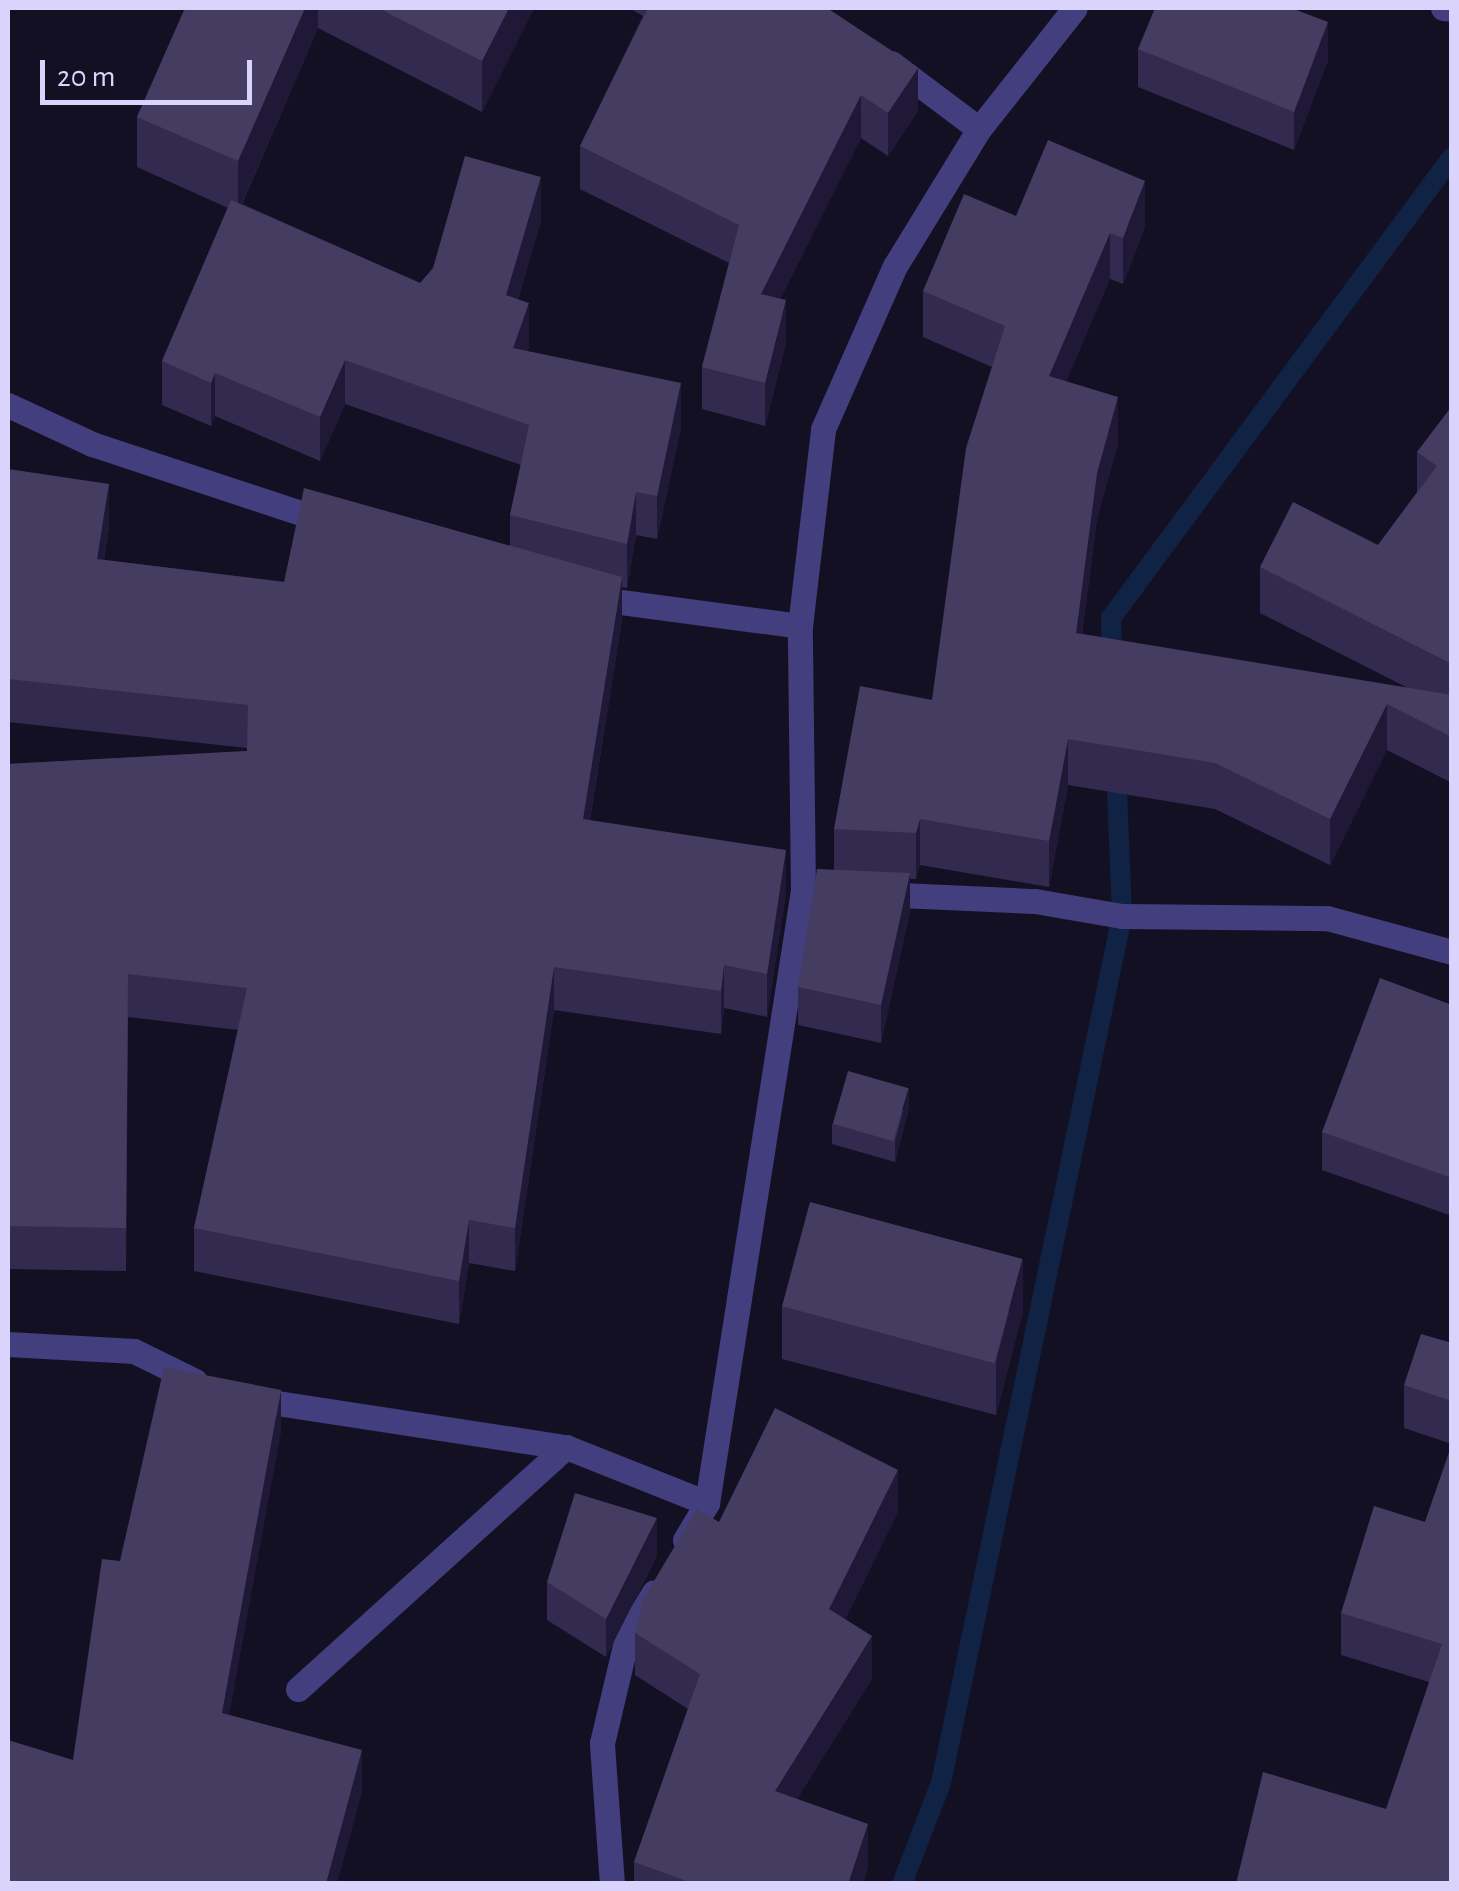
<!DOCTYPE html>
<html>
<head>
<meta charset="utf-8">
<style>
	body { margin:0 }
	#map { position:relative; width:1459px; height:1891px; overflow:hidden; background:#141023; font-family:"Alegreya Sans",sans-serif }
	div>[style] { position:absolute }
	.stream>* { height:20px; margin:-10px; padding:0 10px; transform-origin:10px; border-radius:10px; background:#112345 }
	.minor>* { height:25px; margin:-12.5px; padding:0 12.5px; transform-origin:12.5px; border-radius:12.5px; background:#433e7e }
	.wall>* { inset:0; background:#332a4f }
	.shaded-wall>* { inset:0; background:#1f1836 }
	.building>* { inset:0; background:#453c62; transform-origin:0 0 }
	span { translate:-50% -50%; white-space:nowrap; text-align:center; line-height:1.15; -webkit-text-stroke:9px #141023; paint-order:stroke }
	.frame { position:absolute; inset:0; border:10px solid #dad4fc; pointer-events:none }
	.scale { position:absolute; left:40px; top:60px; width:212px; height:45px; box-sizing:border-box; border:5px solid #dad4fc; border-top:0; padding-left:12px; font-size:30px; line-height:35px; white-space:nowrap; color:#dad4fc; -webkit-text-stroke:8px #141023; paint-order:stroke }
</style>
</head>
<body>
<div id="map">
	<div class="stream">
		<div style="left:1112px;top:662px;width:44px;rotate:-91.3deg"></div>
		<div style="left:1111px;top:618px;width:573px;rotate:-53.51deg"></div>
		<div style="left:902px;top:1884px;width:108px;rotate:-68.9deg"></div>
		<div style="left:941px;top:1783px;width:886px;rotate:-78.21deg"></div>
		<div style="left:1122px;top:916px;width:150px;rotate:-92.3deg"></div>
	</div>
	<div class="minor">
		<div style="left:1443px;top:8px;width:9px;rotate:6deg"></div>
		<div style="left:891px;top:63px;width:110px;rotate:36.9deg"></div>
		<div style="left:8px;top:405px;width:93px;rotate:24.9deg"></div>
		<div style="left:92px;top:444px;width:252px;rotate:18.3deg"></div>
		<div style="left:591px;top:598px;width:211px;rotate:7.6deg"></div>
		<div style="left:878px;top:894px;width:157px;rotate:2.6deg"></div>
		<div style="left:1035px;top:901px;width:88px;rotate:9.8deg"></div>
		<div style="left:1122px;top:916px;width:205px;rotate:0.6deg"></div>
		<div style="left:1327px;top:918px;width:130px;rotate:15.2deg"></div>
		<div style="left:8px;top:1344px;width:126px;rotate:3.2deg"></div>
		<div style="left:134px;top:1351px;width:68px;rotate:26.2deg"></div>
		<div style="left:251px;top:1399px;width:319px;rotate:8.7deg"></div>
		<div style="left:566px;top:1447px;width:152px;rotate:21.7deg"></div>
		<div style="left:685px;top:1540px;width:43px;rotate:-59.3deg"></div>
		<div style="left:707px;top:1503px;width:620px;rotate:-81.1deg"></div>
		<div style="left:803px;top:890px;width:264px;rotate:-90.7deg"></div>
		<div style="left:800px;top:626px;width:198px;rotate:-83.3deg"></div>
		<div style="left:823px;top:429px;width:178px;rotate:-66.2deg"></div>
		<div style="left:895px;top:266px;width:161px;rotate:-58.5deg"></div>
		<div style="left:979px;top:129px;width:154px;rotate:-51.6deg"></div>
		<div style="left:298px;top:1689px;width:361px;rotate:-42.1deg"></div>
		<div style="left:612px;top:1884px;width:141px;rotate:-94.1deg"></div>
		<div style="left:602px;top:1743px;width:109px;rotate:-76.7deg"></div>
		<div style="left:627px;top:1637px;width:52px;rotate:-59deg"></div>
	</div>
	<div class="wall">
		<div style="clip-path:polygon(185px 8px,534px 8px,482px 112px,318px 28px,242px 204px,420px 283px,541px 221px,518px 299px,529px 347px,527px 351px,681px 427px,657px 539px,636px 535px,627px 588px,622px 587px,622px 620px,590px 820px,786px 893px,767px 1017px,724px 1008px,721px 1034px,554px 1010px,515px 1271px,469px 1263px,459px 1324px,194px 1271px,194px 1228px,238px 1030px,128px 1017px,126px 1271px,8px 1269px,8px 764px,247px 751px,247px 748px,8px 722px,8px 469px,109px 527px,104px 560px,284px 582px,510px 546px,510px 515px,521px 465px,345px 404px,320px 461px,215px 416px,211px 426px,162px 405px,162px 361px,228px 208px,137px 167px,137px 117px)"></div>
		<div style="clip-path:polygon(629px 8px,827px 8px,918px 111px,888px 156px,861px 138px,780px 299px,786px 343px,765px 426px,702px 409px,702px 367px,729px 263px,580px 189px,580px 146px,643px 16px)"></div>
		<div style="clip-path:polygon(1138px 49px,1328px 60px,1294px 150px,1138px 87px)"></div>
		<div style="clip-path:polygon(1016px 216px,1145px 227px,1123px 284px,1110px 279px,1066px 381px,1118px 443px,1097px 519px,1082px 634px,1408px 688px,1260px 613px,1260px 567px,1378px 545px,1417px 492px,1417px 452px,1452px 406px,1452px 783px,1387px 750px,1330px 865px,1215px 809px,1068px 785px,1049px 887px,920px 865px,916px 879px,910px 879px,910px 911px,881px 1043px,798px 1025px,798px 987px,834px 870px,834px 829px,932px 700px,992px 367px,923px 337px,923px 291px)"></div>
		<div style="clip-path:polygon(1452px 1005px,1452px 1216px,1322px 1170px,1322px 1132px)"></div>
		<div style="clip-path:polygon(909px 1108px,895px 1162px,832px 1144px,832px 1124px)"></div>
		<div style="clip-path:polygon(782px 1306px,1023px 1311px,996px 1415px,782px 1359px)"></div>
		<div style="clip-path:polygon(1452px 1343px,1452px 1444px,1404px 1428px,1404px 1385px)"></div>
		<div style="clip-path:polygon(1452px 1444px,1452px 1884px,1429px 1682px,1341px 1655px,1341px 1613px,1425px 1522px)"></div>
		<div style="clip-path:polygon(898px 1512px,845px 1619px,872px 1679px,797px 1799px,868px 1867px,863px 1884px,634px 1884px,634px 1862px,688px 1709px,635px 1675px,635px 1633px,719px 1522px)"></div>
		<div style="clip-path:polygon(657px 1556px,606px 1657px,547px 1620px,547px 1582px)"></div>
	</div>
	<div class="shaded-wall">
		<div style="clip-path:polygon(305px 8px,318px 8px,318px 28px,238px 212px,238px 161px)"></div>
		<div style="clip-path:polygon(509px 8px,534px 8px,482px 112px,482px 61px)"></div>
		<div style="clip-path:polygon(1328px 22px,1328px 60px,1294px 150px,1294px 112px)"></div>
		<div style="clip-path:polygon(918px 68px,918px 111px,888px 156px,888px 113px)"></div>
		<div style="clip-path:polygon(861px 95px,861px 138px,761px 336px,761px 294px)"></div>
		<div style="clip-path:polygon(541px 177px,541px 221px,506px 339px,506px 295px)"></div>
		<div style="clip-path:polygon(1145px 181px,1145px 227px,1123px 284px,1123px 238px)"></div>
		<div style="clip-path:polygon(1110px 233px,1110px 279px,1049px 422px,1049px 376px)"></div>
		<div style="clip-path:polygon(786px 300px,786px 343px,765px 426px,765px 383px)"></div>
		<div style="clip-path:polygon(529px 303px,529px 347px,513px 391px,513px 348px)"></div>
		<div style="clip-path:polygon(345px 360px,345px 404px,320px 461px,320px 417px)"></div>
		<div style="clip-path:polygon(215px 373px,215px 416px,211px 426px,211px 383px)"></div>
		<div style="clip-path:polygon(681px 383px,681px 427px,657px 539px,657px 496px)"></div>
		<div style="clip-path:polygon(1118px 397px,1118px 443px,1097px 519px,1076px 679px,1076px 633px,1097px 473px)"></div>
		<div style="clip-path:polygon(109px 484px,109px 527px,97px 602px,97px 559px)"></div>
		<div style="clip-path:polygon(636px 492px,636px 535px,627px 588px,627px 544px)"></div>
		<div style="clip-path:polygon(622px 577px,622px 620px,583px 862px,583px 819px)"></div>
		<div style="clip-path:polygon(1387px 704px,1387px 750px,1330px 865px,1330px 819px)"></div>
		<div style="clip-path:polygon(1068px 739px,1068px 785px,1049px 887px,1049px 841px)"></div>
		<div style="clip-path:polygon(920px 819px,920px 865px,916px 879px,916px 833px)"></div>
		<div style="clip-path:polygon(786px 850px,786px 893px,767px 1017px,767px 974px)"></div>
		<div style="clip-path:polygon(910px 873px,910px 911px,881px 1043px,881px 1005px)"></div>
		<div style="clip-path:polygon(724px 965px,724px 1008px,721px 1034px,721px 991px)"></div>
		<div style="clip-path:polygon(554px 967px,554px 1010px,515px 1271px,515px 1228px)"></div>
		<div style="clip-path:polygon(909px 1088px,909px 1108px,895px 1162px,895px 1142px)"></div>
		<div style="clip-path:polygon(469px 1220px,469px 1263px,459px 1324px,459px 1281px)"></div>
		<div style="clip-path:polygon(1023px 1258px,1023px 1311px,996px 1415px,996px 1362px)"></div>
		<div style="clip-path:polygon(281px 1390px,281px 1432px,222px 1755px,222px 1713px)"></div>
		<div style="clip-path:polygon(898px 1470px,898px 1512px,829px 1651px,829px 1609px)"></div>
		<div style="clip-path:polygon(657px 1518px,657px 1556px,606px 1657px,606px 1619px)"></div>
		<div style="clip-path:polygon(872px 1636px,872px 1679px,775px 1834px,775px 1791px)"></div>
		<div style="clip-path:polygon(362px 1750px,362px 1792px,337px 1884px,326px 1884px)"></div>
		<div style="clip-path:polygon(868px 1824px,868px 1867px,863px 1884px,848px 1884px)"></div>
	</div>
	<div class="building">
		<div style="clip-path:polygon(185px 8px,305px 8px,238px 161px,137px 117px)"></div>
		<div style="clip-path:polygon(378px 8px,509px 8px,482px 61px)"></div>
		<div style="clip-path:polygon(648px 8px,827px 8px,918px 68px,888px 113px,861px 95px,761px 294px,786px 300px,765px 383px,702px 367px,739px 225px,580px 146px)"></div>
		<div style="clip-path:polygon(1155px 8px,1291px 8px,1328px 22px,1294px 112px,1138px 49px)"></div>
		<div style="clip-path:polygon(1048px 140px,1145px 181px,1123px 238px,1110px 233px,1049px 376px,1118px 397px,1097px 473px,1076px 633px,1452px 695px,1452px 737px,1387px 704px,1330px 819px,1215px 763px,1068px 739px,1049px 841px,920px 819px,916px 833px,834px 829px,860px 686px,932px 700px,966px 448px,1005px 326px,923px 291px,964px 194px,1016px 216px)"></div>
		<div style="clip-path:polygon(465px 156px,541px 177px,506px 295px,529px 303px,513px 348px,681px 383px,657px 496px,636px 492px,627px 544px,510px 515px,529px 425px,345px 360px,320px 417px,215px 373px,211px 383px,162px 361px,231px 200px,420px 283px,433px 268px)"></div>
		<div style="clip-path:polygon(1452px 406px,1452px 664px,1260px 567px,1293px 502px,1378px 545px,1437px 466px,1417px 452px)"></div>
		<div style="clip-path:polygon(8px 469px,109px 484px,97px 559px,284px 582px,304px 488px,622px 577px,583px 819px,786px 850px,767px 974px,724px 965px,721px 991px,554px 967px,515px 1228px,469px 1220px,459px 1281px,194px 1228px,247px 988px,128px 974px,126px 1228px,8px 1226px,8px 764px,247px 751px,248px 705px,8px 679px)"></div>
		<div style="clip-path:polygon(817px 869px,910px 873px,881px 1005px,798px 987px)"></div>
		<div style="clip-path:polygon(1380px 978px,1452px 1005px,1452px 1178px,1322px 1132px)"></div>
		<div style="left:848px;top:1071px;width:63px;height:55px;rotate:16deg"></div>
		<div style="left:810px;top:1202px;width:220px;height:108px;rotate:15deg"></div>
		<div style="clip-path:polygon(1421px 1334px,1452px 1343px,1452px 1401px,1404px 1385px)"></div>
		<div style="clip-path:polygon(164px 1367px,281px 1390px,222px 1713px,362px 1750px,326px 1884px,8px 1884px,8px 1740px,73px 1760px,102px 1559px,120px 1561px)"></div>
		<div style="clip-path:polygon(775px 1408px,898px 1470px,829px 1609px,872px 1636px,775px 1791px,868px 1824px,848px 1884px,695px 1884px,634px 1862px,700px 1674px,635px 1633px,642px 1601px,697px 1509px,719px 1522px)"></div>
		<div style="clip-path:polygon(1452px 1444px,1452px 1884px,1236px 1884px,1263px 1772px,1386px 1809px,1442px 1644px,1341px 1613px,1374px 1506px,1425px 1522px)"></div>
		<div style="clip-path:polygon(575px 1493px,657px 1518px,606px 1619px,547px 1582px)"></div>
	</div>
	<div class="frame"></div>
	<div class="scale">20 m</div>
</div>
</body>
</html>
